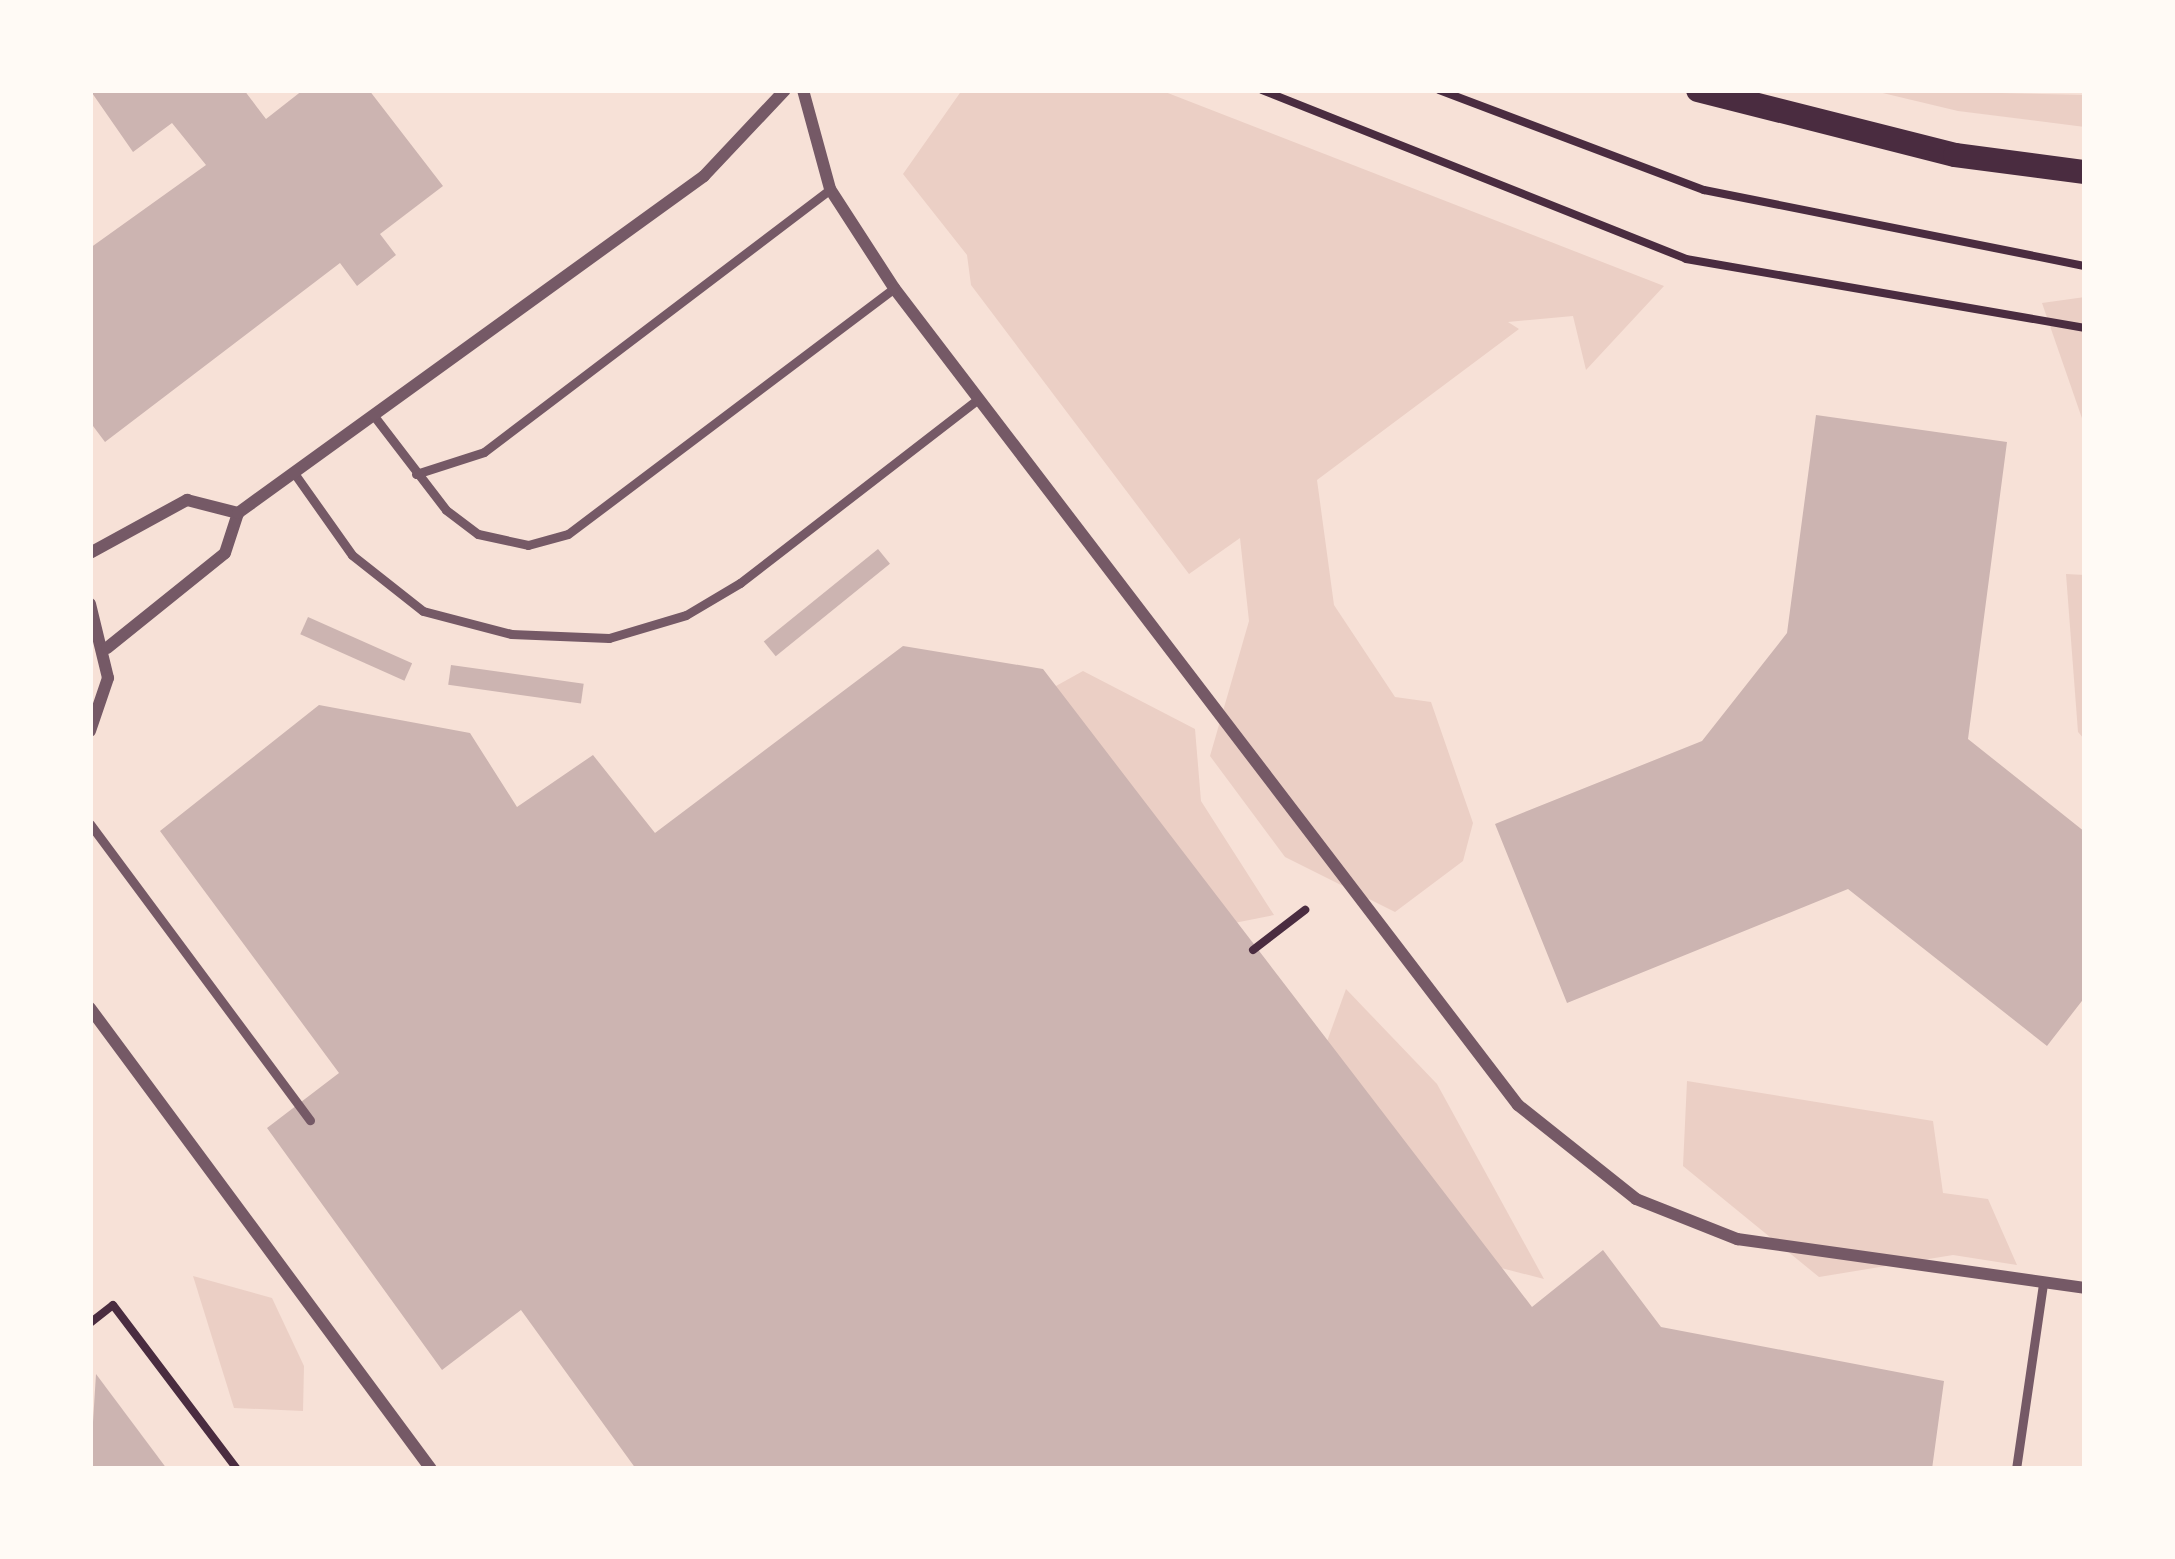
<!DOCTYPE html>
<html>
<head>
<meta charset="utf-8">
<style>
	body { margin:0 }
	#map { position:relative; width:2175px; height:1559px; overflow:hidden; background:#f7e1d7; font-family:Figtree,sans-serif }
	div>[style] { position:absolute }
	.green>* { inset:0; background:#ebcfc5 }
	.building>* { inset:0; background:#ccb4b1; transform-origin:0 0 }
	.path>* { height:8px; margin:-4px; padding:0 4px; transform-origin:4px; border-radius:4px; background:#4a2c40 }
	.service>* { height:9px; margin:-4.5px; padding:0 4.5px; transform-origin:4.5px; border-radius:4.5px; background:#755966 }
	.minor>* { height:12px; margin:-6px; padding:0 6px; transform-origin:6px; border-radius:6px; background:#755966 }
	.secondary>* { height:24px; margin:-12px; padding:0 12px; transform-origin:12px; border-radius:12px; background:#4a2c40 }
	span { translate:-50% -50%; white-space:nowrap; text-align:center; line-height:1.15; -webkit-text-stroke:9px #fffaf5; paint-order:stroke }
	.frame { position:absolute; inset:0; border:93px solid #fffaf5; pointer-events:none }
</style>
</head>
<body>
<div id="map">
	<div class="green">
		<div style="clip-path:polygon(962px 90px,1160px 90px,1664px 286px,1586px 370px,1573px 316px,1508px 322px,1519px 329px,1317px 480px,1334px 605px,1395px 697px,1431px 702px,1473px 823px,1463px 861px,1395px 912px,1285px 857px,1210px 756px,1249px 621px,1240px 538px,1189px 574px,971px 285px,967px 255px,903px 174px)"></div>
		<div style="clip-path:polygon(1870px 90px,2085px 95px,2085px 127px,1958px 111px)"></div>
		<div style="clip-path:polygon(2085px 297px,2085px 427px,2042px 303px)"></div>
		<div style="clip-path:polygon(2066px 574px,2085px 575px,2085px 740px,2078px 732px)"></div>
		<div style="clip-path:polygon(1083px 671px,1195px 729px,1201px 801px,1274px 915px,1209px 928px,1029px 701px)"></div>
		<div style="clip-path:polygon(1346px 989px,1437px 1084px,1544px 1279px,1435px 1251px,1312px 1083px)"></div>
		<div style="clip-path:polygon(1687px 1081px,1933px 1121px,1943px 1193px,1988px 1199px,2017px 1265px,1953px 1255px,1819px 1277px,1683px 1166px)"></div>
		<div style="clip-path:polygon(193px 1276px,272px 1298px,304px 1366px,303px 1411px,234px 1408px)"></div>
	</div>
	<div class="building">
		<div style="clip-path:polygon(90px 90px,244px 90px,266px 119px,303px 90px,369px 90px,443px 186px,380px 234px,396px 255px,357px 286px,340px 263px,105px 442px,90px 422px,90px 248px,206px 165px,172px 123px,133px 152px)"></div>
		<div style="clip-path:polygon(1816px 415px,2007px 442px,1968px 739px,2085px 832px,2085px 997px,2047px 1046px,1848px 889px,1567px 1003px,1495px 824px,1702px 741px,1787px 633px)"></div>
		<div style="left:878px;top:549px;width:19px;height:147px;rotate:51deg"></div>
		<div style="left:308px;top:617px;width:114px;height:19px;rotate:24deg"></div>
		<div style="clip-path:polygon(903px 646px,1043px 669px,1532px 1307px,1603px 1250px,1661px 1327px,1944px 1381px,1932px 1469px,636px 1469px,521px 1310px,442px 1370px,267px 1128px,339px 1073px,160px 831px,319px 705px,470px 733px,517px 807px,593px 755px,655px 833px)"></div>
		<div style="left:451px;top:665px;width:134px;height:20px;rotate:8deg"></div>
		<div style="clip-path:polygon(96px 1374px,167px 1469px,90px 1469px)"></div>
	</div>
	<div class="path">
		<div style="left:1262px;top:90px;width:456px;rotate:21.7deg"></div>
		<div style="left:1686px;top:259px;width:405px;rotate:9.8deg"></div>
		<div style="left:1439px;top:90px;width:283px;rotate:20.7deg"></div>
		<div style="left:1704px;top:190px;width:389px;rotate:11.3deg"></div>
		<div style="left:1253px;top:950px;width:66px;rotate:-37.6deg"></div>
		<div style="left:90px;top:1323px;width:29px;rotate:-38deg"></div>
		<div style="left:113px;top:1305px;width:206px;rotate:52.9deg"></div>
	</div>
	<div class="service">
		<div style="left:374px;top:416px;width:118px;rotate:52.5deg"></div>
		<div style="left:446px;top:510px;width:40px;rotate:37deg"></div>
		<div style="left:478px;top:534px;width:51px;rotate:12.4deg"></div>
		<div style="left:528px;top:545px;width:41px;rotate:-15.4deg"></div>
		<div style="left:568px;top:534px;width:408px;rotate:-37deg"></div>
		<div style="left:294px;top:473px;width:100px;rotate:54.7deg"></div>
		<div style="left:352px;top:555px;width:90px;rotate:38.3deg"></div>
		<div style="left:423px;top:611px;width:91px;rotate:14.6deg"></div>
		<div style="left:511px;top:634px;width:98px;rotate:2.3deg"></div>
		<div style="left:609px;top:638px;width:80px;rotate:-16.6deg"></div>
		<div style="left:686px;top:615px;width:63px;rotate:-30.7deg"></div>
		<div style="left:740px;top:583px;width:302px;rotate:-37.7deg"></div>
		<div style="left:416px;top:474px;width:71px;rotate:-17.9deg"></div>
		<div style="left:484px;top:452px;width:435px;rotate:-37.2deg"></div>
		<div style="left:90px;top:824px;width:369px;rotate:53.4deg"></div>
		<div style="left:2016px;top:1469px;width:188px;rotate:-81.7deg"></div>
	</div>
	<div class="minor">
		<div style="left:803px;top:90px;width:103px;rotate:74.7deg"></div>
		<div style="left:830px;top:189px;width:118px;rotate:57.1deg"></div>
		<div style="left:894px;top:288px;width:1028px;rotate:52.63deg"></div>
		<div style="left:1518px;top:1105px;width:151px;rotate:38.5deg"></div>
		<div style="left:1636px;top:1199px;width:109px;rotate:21.6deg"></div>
		<div style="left:1737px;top:1239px;width:351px;rotate:8deg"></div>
		<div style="left:90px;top:553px;width:111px;rotate:-28.7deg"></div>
		<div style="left:187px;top:500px;width:53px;rotate:14.3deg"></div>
		<div style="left:90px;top:604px;width:76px;rotate:76.3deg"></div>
		<div style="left:108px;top:678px;width:56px;rotate:108.8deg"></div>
		<div style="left:107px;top:648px;width:151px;rotate:-38.8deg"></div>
		<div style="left:225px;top:553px;width:42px;rotate:-72deg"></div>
		<div style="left:238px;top:513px;width:575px;rotate:-35.87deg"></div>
		<div style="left:704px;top:176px;width:118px;rotate:-46.7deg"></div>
		<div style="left:90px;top:1008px;width:573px;rotate:53.51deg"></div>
	</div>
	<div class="secondary">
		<div style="left:1698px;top:90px;width:265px;rotate:14.2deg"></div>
		<div style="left:1955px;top:155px;width:131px;rotate:7.5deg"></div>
	</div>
	<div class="frame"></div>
</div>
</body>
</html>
